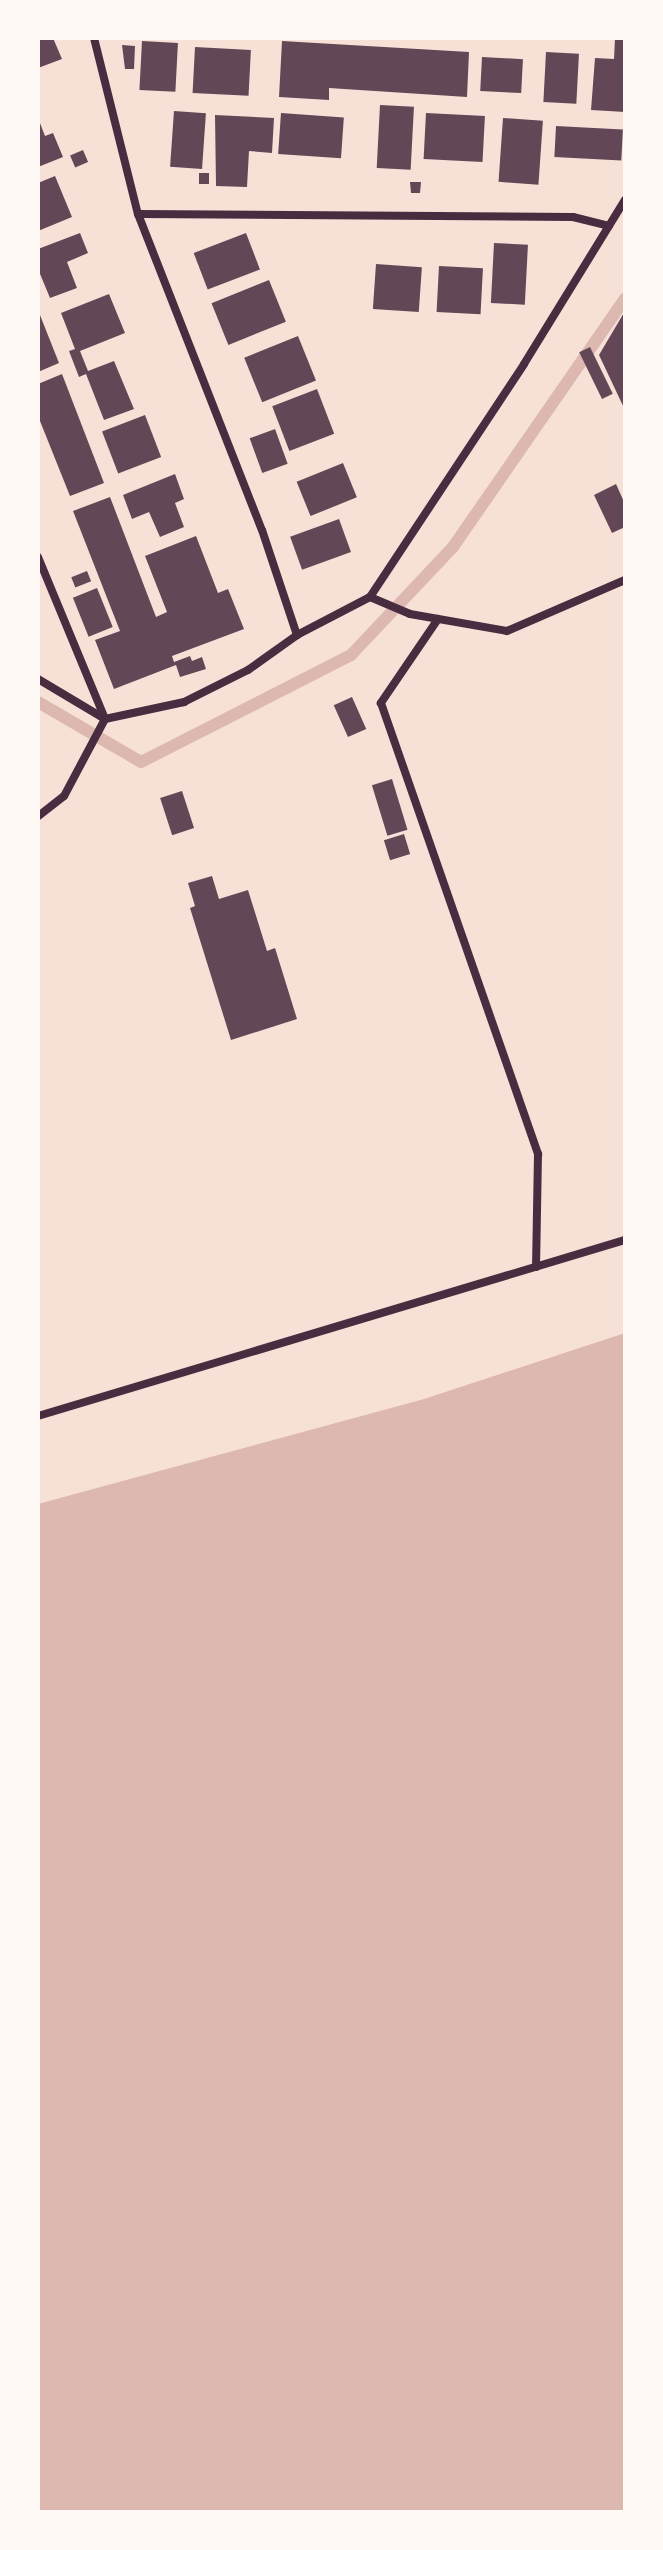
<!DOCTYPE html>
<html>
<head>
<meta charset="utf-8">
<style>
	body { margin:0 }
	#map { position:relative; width:663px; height:2550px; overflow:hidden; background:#f7e1d7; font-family:"Alegreya Sans",sans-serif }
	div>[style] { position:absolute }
	.water>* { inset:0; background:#dcb8b0 }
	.stream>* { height:12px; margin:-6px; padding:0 6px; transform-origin:6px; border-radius:6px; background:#dcb8b0 }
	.building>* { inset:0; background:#644757; transform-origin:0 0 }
	.minor>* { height:8px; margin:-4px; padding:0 4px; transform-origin:4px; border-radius:4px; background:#4a2c40 }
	span { translate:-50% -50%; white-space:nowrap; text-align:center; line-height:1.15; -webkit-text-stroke:7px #fffaf5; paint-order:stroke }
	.frame { position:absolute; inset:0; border:40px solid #fffaf5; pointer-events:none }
</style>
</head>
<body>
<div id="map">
	<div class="water">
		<div style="clip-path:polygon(625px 1333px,625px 2512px,38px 2512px,38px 1504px,424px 1399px)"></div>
	</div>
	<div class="stream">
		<div style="left:38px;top:702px;width:119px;rotate:30.2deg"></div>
		<div style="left:141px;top:762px;width:236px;rotate:-27deg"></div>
		<div style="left:351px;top:655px;width:149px;rotate:-46.6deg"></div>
		<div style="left:453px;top:547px;width:302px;rotate:-55.3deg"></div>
	</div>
	<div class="building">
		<div style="clip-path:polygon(38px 38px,53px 38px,62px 59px,38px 68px)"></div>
		<div style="clip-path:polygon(615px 38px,625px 38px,625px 112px,591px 110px,595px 58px,614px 59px)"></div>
		<div style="left:142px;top:41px;width:36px;height:49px;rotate:3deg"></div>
		<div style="clip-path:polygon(282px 41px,469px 52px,467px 97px,329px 88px,329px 100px,279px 97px)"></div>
		<div style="clip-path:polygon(122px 45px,135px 46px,134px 69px,125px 69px)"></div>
		<div style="left:195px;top:47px;width:56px;height:46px;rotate:3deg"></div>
		<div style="left:546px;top:52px;width:33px;height:50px;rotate:3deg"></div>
		<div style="left:482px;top:57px;width:41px;height:34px;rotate:3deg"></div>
		<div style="left:380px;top:105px;width:34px;height:63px;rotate:3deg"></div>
		<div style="left:174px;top:111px;width:32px;height:56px;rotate:4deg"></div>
		<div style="left:281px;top:113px;width:63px;height:41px;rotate:4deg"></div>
		<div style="left:426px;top:113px;width:59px;height:46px;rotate:3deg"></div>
		<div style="clip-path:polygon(215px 115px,274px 118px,272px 153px,249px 151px,247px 187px,216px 186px)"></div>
		<div style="clip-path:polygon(38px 118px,45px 136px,53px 133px,63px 157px,38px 167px)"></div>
		<div style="left:503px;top:118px;width:40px;height:64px;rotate:4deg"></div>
		<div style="left:556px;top:126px;width:67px;height:31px;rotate:3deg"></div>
		<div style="left:83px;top:150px;width:13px;height:14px;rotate:67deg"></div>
		<div style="left:199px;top:173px;width:10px;height:11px"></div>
		<div style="clip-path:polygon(55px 176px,72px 217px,38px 231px,38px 183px)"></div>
		<div style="clip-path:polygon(410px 182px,421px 182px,420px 193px,411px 193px)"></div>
		<div style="clip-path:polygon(80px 233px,88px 253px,67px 262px,77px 288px,50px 298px,38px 269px,38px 249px)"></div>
		<div style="left:246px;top:233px;width:39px;height:56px;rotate:69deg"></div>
		<div style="left:494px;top:243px;width:34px;height:60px;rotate:3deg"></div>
		<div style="left:376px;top:264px;width:46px;height:45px;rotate:4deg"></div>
		<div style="left:439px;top:266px;width:44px;height:46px;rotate:3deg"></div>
		<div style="left:269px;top:280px;width:45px;height:62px;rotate:68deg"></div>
		<div style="clip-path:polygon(109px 294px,125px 333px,80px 351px,88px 371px,114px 361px,134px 409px,104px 420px,86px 374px,79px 377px,69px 351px,75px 349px,61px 313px)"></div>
		<div style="clip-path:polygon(38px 310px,59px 363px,38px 372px)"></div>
		<div style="clip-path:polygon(625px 311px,625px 410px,599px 355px)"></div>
		<div style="left:298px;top:336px;width:48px;height:58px;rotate:68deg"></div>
		<div style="left:590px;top:347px;width:52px;height:12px;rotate:64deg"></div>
		<div style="clip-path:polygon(62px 374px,104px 483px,70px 496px,38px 416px,38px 384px)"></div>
		<div style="left:317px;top:389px;width:48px;height:48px;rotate:69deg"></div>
		<div style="left:145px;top:415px;width:45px;height:46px;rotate:69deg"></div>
		<div style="left:275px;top:429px;width:37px;height:27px;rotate:70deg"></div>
		<div style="left:343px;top:463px;width:37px;height:50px;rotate:68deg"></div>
		<div style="clip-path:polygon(175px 474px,184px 499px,175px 503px,184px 527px,160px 537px,149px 512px,132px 519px,123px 495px)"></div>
		<div style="clip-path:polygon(616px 484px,625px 504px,625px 527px,612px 533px,594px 495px)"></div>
		<div style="clip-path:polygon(110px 497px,156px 617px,167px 612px,145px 556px,196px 536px,218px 593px,228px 589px,244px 629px,172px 656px,174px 662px,190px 656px,192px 661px,202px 657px,206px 669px,180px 677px,176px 665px,114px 689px,95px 640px,120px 631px,73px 511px)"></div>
		<div style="left:339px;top:519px;width:35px;height:52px;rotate:70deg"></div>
		<div style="left:87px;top:571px;width:11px;height:17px;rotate:68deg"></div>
		<div style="left:97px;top:588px;width:42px;height:26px;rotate:68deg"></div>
		<div style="left:352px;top:697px;width:35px;height:20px;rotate:66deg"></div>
		<div style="left:392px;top:779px;width:53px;height:21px;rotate:73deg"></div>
		<div style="left:182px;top:791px;width:39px;height:23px;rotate:72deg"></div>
		<div style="left:404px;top:834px;width:21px;height:21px;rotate:73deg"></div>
		<div style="clip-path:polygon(212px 876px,219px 899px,248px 890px,267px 951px,275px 948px,297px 1019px,231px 1040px,190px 908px,195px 906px,188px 883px)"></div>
	</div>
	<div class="minor">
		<div style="left:94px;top:38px;width:181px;rotate:76deg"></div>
		<div style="left:138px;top:214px;width:339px;rotate:68.6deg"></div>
		<div style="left:262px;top:530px;width:111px;rotate:71.6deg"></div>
		<div style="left:138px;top:214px;width:435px;rotate:0.4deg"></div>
		<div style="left:573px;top:217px;width:37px;rotate:14deg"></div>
		<div style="left:38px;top:557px;width:175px;rotate:67.5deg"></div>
		<div style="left:105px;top:719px;width:87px;rotate:118deg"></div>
		<div style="left:64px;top:796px;width:33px;rotate:142deg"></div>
		<div style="left:370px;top:597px;width:43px;rotate:23deg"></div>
		<div style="left:410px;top:614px;width:98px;rotate:9.9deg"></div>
		<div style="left:507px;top:631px;width:129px;rotate:-23.4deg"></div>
		<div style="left:438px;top:619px;width:102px;rotate:124.2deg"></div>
		<div style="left:381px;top:703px;width:478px;rotate:70.8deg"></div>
		<div style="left:538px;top:1154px;width:113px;rotate:91deg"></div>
		<div style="left:38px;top:679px;width:78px;rotate:30.8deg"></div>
		<div style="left:105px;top:719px;width:81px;rotate:-12.1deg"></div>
		<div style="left:184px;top:702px;width:72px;rotate:-26.6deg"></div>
		<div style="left:248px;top:670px;width:60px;rotate:-35.5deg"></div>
		<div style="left:297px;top:635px;width:82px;rotate:-27.5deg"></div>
		<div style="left:370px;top:597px;width:279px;rotate:-56.5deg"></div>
		<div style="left:524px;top:364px;width:193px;rotate:-58.4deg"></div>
		<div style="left:38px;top:1416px;width:613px;rotate:-16.69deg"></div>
	</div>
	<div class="frame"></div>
</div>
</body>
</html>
